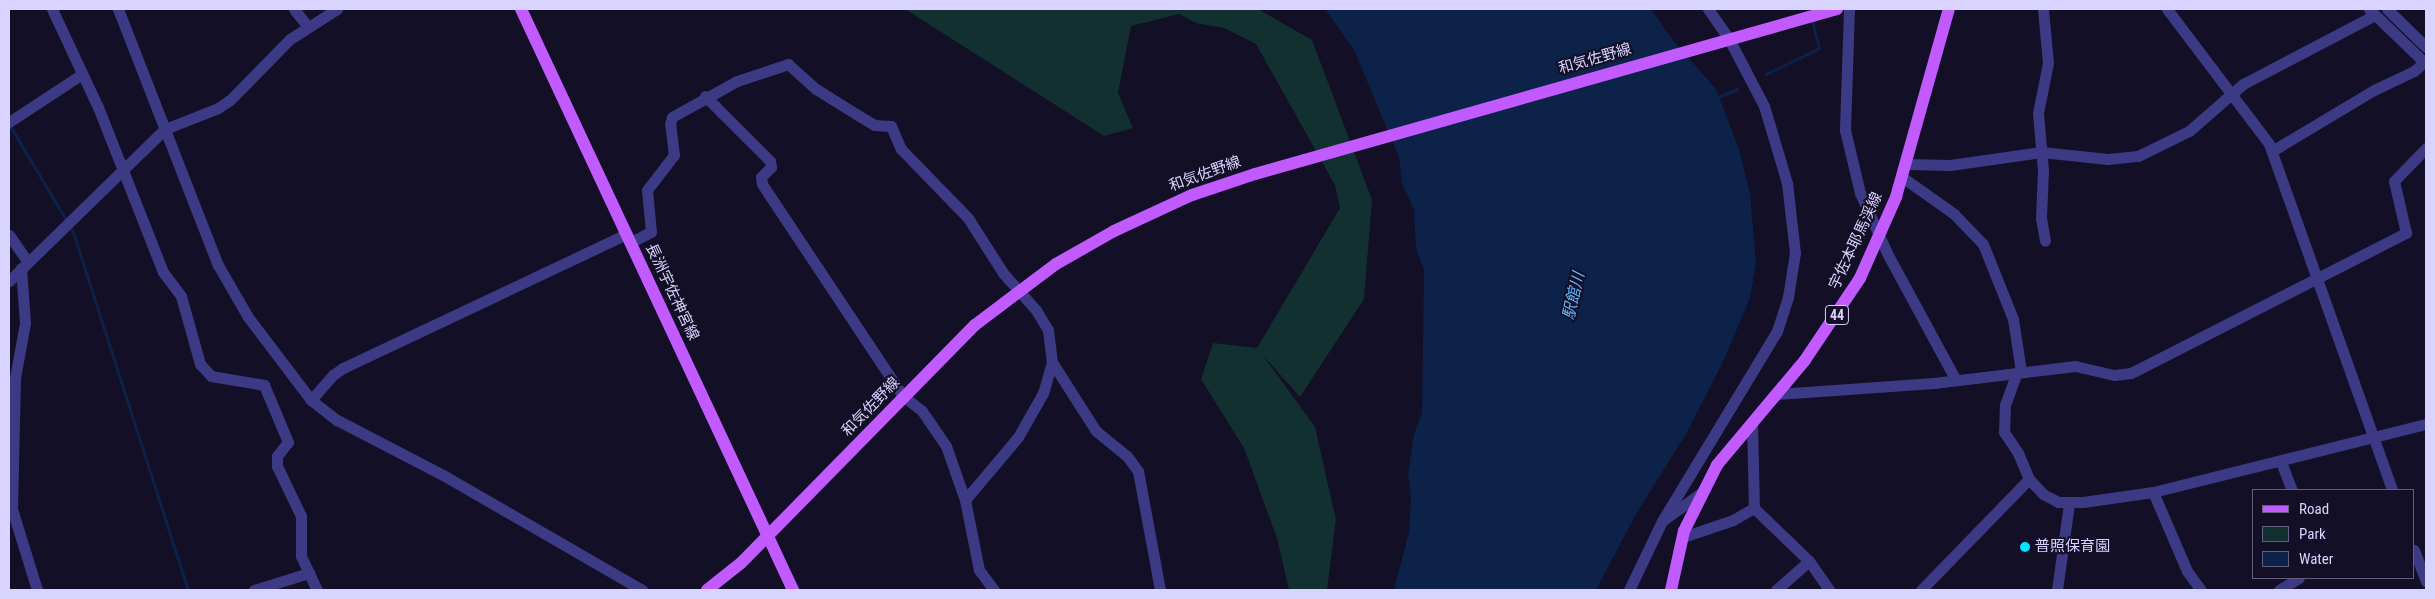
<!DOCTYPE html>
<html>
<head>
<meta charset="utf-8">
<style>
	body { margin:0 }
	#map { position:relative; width:2435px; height:599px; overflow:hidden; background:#130f26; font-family:"Roboto Condensed","Noto Sans JP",sans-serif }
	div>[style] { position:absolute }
	.green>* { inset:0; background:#12302f }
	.water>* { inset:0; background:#0c2248 }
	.stream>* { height:3px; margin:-1.5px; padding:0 1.5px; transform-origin:1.5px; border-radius:1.5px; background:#0c2248 }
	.minor>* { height:11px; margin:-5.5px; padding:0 5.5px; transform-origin:5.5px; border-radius:5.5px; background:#3d3a85 }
	.major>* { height:12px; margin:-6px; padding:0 6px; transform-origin:6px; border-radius:6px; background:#c25bff }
	.dots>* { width:14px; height:14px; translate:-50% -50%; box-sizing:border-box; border:2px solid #130f26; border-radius:50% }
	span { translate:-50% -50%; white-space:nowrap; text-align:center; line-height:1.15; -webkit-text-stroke:4px #130f26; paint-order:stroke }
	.shield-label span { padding:1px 4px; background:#130f26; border:1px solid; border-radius:4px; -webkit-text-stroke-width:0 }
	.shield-label { font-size:14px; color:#d9d4ff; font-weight:700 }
	.street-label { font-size:15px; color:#d9d4ff }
	.poi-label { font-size:15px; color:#d9d4ff }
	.left { translate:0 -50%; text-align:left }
	.water-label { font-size:16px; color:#62b6ff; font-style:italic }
	.frame { position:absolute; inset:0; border:10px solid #d9d4ff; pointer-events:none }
	.legend { position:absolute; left:2252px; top:489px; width:162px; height:90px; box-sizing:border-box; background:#130f26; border:1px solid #625e7d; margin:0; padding:6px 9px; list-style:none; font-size:15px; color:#d9d4ff }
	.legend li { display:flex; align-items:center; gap:10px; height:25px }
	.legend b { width:25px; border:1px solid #625e7d }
</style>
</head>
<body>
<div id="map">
	<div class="green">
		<div style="clip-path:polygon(905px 9px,1258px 9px,1312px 40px,1372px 200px,1364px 299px,1300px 397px,1262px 354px,1315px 427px,1336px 520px,1327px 590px,1289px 590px,1277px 538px,1244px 448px,1201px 379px,1213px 343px,1257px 348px,1340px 208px,1335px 185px,1256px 44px,1224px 28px,1196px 23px,1179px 14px,1131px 26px,1118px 93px,1133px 128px,1104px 136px)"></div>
	</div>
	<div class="water">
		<div style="clip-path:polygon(1325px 9px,1651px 9px,1672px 39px,1716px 89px,1739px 149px,1750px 193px,1756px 263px,1750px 298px,1723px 362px,1686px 434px,1636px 514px,1596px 590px,1394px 590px,1409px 532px,1411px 497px,1408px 473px,1414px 434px,1422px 413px,1424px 270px,1416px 248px,1414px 210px,1402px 183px,1399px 157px,1354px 50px)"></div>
	</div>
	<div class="stream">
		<div style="left:1766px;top:74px;width:59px;rotate:-26.1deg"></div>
		<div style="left:1819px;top:48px;width:29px;rotate:-104deg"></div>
		<div style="left:1715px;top:98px;width:24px;rotate:-22deg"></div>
		<div style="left:9px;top:124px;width:126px;rotate:59.3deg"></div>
		<div style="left:73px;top:232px;width:376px;rotate:72.2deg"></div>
	</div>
	<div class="minor">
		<div style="left:52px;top:9px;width:108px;rotate:64.9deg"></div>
		<div style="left:98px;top:107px;width:177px;rotate:68.5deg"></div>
		<div style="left:163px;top:272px;width:30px;rotate:53deg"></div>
		<div style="left:181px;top:296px;width:71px;rotate:74.4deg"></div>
		<div style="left:200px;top:364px;width:16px;rotate:47deg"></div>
		<div style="left:211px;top:376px;width:54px;rotate:9.6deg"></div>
		<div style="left:264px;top:385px;width:62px;rotate:67.2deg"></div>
		<div style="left:288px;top:442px;width:18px;rotate:128deg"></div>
		<div style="left:277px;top:456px;width:10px;rotate:90deg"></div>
		<div style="left:277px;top:466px;width:55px;rotate:64.4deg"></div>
		<div style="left:301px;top:516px;width:40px;rotate:90deg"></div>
		<div style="left:301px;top:556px;width:38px;rotate:65deg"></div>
		<div style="left:118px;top:9px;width:275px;rotate:68.7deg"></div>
		<div style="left:218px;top:265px;width:60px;rotate:60deg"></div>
		<div style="left:248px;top:317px;width:104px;rotate:52.8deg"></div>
		<div style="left:311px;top:400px;width:33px;rotate:38deg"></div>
		<div style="left:337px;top:420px;width:119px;rotate:27.4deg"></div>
		<div style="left:443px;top:475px;width:230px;rotate:30deg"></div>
		<div style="left:294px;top:9px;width:23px;rotate:52deg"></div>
		<div style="left:1849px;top:9px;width:121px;rotate:91.9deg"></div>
		<div style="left:1845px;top:130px;width:65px;rotate:76.6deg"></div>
		<div style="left:1860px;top:193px;width:68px;rotate:65.7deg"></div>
		<div style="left:1888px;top:255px;width:142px;rotate:61.5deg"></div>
		<div style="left:2043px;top:9px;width:54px;rotate:84.7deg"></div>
		<div style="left:2048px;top:63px;width:51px;rotate:101.3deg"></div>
		<div style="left:2038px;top:113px;width:57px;rotate:85deg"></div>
		<div style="left:2043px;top:170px;width:48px;rotate:92.4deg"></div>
		<div style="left:2041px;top:218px;width:23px;rotate:80deg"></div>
		<div style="left:2167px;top:9px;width:169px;rotate:52.9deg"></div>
		<div style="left:2269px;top:144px;width:367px;rotate:70.4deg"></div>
		<div style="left:2369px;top:9px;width:79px;rotate:44deg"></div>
		<div style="left:2387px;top:9px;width:54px;rotate:44.3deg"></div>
		<div style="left:705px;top:96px;width:92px;rotate:45deg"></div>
		<div style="left:770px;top:161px;width:6px;rotate:81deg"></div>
		<div style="left:771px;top:167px;width:14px;rotate:135deg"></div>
		<div style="left:761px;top:177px;width:7px;rotate:82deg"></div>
		<div style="left:762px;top:184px;width:255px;rotate:56.4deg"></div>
		<div style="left:903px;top:396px;width:24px;rotate:38deg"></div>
		<div style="left:922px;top:411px;width:42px;rotate:55.6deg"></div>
		<div style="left:946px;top:446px;width:57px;rotate:70.6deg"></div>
		<div style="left:965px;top:500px;width:71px;rotate:78.7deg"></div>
		<div style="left:979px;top:570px;width:25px;rotate:53deg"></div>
		<div style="left:9px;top:122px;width:87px;rotate:-33.3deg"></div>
		<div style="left:2272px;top:151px;width:119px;rotate:-30.9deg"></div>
		<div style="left:2374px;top:90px;width:44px;rotate:-25.4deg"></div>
		<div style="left:2414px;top:71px;width:13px;rotate:-42deg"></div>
		<div style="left:1907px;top:164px;width:43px;rotate:1.3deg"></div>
		<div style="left:1950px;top:165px;width:92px;rotate:-8.1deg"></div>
		<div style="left:2041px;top:152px;width:67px;rotate:6deg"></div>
		<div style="left:2108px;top:159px;width:30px;rotate:-6deg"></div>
		<div style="left:2138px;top:156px;width:57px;rotate:-26.1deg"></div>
		<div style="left:2189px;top:131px;width:72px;rotate:-41deg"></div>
		<div style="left:2243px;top:84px;width:149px;rotate:-27.6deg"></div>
		<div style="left:1902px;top:177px;width:64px;rotate:35.4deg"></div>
		<div style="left:1954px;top:214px;width:42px;rotate:46deg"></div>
		<div style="left:1983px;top:244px;width:81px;rotate:68.2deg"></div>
		<div style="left:2013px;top:319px;width:53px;rotate:81.3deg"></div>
		<div style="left:9px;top:235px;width:33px;rotate:55deg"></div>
		<div style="left:631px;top:242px;width:22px;rotate:-27deg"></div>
		<div style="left:651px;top:232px;width:42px;rotate:-95.4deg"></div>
		<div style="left:647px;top:190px;width:44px;rotate:-52.4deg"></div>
		<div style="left:674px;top:155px;width:31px;rotate:-97deg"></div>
		<div style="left:670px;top:124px;width:7px;rotate:-74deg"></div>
		<div style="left:672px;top:117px;width:74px;rotate:-29deg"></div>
		<div style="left:737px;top:81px;width:54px;rotate:-18.4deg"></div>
		<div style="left:788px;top:64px;width:38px;rotate:42deg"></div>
		<div style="left:816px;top:89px;width:47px;rotate:32deg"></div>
		<div style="left:856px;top:114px;width:21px;rotate:31deg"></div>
		<div style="left:874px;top:125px;width:17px;rotate:3deg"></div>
		<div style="left:891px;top:126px;width:25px;rotate:67deg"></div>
		<div style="left:901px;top:149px;width:96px;rotate:45.8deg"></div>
		<div style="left:968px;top:218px;width:65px;rotate:57.5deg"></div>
		<div style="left:1003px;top:273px;width:50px;rotate:48.3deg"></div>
		<div style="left:1036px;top:310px;width:23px;rotate:59deg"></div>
		<div style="left:1048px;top:330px;width:32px;rotate:83deg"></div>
		<div style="left:1052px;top:362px;width:32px;rotate:106deg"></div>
		<div style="left:1043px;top:393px;width:51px;rotate:119.6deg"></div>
		<div style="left:1018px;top:437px;width:82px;rotate:130.1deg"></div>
		<div style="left:21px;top:268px;width:55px;rotate:85.8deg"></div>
		<div style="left:25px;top:323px;width:56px;rotate:100.3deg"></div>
		<div style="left:15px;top:378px;width:131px;rotate:91.3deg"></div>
		<div style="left:12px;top:509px;width:85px;rotate:72.8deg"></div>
		<div style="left:9px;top:281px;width:218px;rotate:-44.3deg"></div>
		<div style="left:165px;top:129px;width:57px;rotate:-21.6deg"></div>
		<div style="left:218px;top:108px;width:14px;rotate:-34deg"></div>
		<div style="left:230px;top:100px;width:86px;rotate:-45.5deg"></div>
		<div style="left:290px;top:39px;width:56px;rotate:-32.6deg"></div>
		<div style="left:1052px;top:362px;width:82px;rotate:57.5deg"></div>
		<div style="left:1096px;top:431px;width:40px;rotate:39deg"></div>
		<div style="left:1127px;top:456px;width:19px;rotate:54deg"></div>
		<div style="left:1138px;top:471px;width:121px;rotate:79.5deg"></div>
		<div style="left:2017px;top:372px;width:35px;rotate:110deg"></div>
		<div style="left:2005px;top:405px;width:27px;rotate:92deg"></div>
		<div style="left:2004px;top:432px;width:25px;rotate:56deg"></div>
		<div style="left:2018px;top:453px;width:28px;rotate:67deg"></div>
		<div style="left:2029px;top:479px;width:21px;rotate:47deg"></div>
		<div style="left:2043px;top:494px;width:17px;rotate:28deg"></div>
		<div style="left:2058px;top:502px;width:25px"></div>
		<div style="left:2083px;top:502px;width:71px;rotate:-8.1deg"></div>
		<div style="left:2153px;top:492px;width:281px;rotate:-14deg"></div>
		<div style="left:1777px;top:394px;width:157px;rotate:-4deg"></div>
		<div style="left:1934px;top:383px;width:142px;rotate:-6.9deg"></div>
		<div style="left:2075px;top:366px;width:40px;rotate:13deg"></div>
		<div style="left:2114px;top:375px;width:17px;rotate:-7deg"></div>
		<div style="left:2131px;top:373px;width:309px;rotate:-27deg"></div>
		<div style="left:2406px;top:233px;width:53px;rotate:-103deg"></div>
		<div style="left:2394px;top:181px;width:46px;rotate:-45.9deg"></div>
		<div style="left:311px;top:400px;width:33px;rotate:-49deg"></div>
		<div style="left:333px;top:375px;width:12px;rotate:-35deg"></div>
		<div style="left:343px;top:368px;width:314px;rotate:-25.3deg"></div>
		<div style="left:1752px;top:422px;width:86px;rotate:88.7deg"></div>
		<div style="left:1754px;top:508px;width:76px;rotate:43.9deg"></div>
		<div style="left:1809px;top:561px;width:35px;rotate:55deg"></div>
		<div style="left:2281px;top:462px;width:30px;rotate:69deg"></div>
		<div style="left:2153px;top:492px;width:86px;rotate:66.7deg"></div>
		<div style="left:2187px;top:571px;width:24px;rotate:54deg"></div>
		<div style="left:1662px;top:521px;width:222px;rotate:-58.8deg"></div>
		<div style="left:1777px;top:331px;width:36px;rotate:-72deg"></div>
		<div style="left:1788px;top:297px;width:45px;rotate:-81deg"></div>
		<div style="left:1795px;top:253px;width:70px;rotate:-96.5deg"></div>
		<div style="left:1787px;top:183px;width:80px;rotate:-106.6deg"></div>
		<div style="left:1764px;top:106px;width:76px;rotate:-117.6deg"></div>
		<div style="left:1729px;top:39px;width:37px;rotate:-125deg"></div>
		<div style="left:1683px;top:537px;width:53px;rotate:-18.8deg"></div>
		<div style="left:1733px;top:520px;width:24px;rotate:-30deg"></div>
		<div style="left:2414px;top:550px;width:34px;rotate:69deg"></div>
		<div style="left:254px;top:590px;width:58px;rotate:-17.2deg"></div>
		<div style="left:1629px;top:590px;width:76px;rotate:-64.4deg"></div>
		<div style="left:1662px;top:521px;width:48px;rotate:-35.7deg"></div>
		<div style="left:1776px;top:590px;width:44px;rotate:-41.3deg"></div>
		<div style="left:1921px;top:590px;width:155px;rotate:-45.8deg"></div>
		<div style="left:2057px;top:590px;width:88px;rotate:-82.1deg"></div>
		<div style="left:2279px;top:590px;width:23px;rotate:-31deg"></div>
	</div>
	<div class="major">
		<div style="left:521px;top:9px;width:642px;rotate:64.91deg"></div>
		<div style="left:707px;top:590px;width:43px;rotate:-38.5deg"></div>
		<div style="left:741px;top:563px;width:334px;rotate:-45.5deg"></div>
		<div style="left:975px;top:325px;width:101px;rotate:-37deg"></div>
		<div style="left:1056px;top:264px;width:67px;rotate:-29.6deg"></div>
		<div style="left:1114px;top:231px;width:86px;rotate:-24.8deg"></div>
		<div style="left:1192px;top:195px;width:66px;rotate:-18.4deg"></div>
		<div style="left:1255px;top:174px;width:605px;rotate:-15.83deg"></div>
		<div style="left:1671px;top:590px;width:60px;rotate:-77.6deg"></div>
		<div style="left:1684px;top:531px;width:74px;rotate:-63.4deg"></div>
		<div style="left:1717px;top:465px;width:137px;rotate:-50deg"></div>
		<div style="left:1805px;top:360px;width:99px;rotate:-56.1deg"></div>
		<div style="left:1860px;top:278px;width:89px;rotate:-66deg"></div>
		<div style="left:1896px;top:197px;width:195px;rotate:-74.3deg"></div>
	</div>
	<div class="dots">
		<div style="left:2025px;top:547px;background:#00e5ff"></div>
	</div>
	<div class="shield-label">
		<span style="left:1837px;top:315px">44</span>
	</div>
	<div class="street-label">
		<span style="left:1595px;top:59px;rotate:-16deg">和気佐野線</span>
		<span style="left:1205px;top:174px;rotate:-20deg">和気佐野線</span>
		<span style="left:1856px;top:241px;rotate:-65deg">宇佐本耶馬渓線</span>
		<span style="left:672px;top:292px;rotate:65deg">長洲宇佐神宮線</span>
		<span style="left:871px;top:407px;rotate:-46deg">和気佐野線</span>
	</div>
	<div class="poi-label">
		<span class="left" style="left:2035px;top:547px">普照保育園</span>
	</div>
	<div class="water-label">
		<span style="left:1574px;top:296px;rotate:-77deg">駅館川</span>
	</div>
	<div class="frame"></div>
	<ul class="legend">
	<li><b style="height:6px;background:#c25bff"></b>Road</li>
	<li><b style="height:14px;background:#12302f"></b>Park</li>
	<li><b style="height:14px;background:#0c2248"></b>Water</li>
	</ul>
</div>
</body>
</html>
